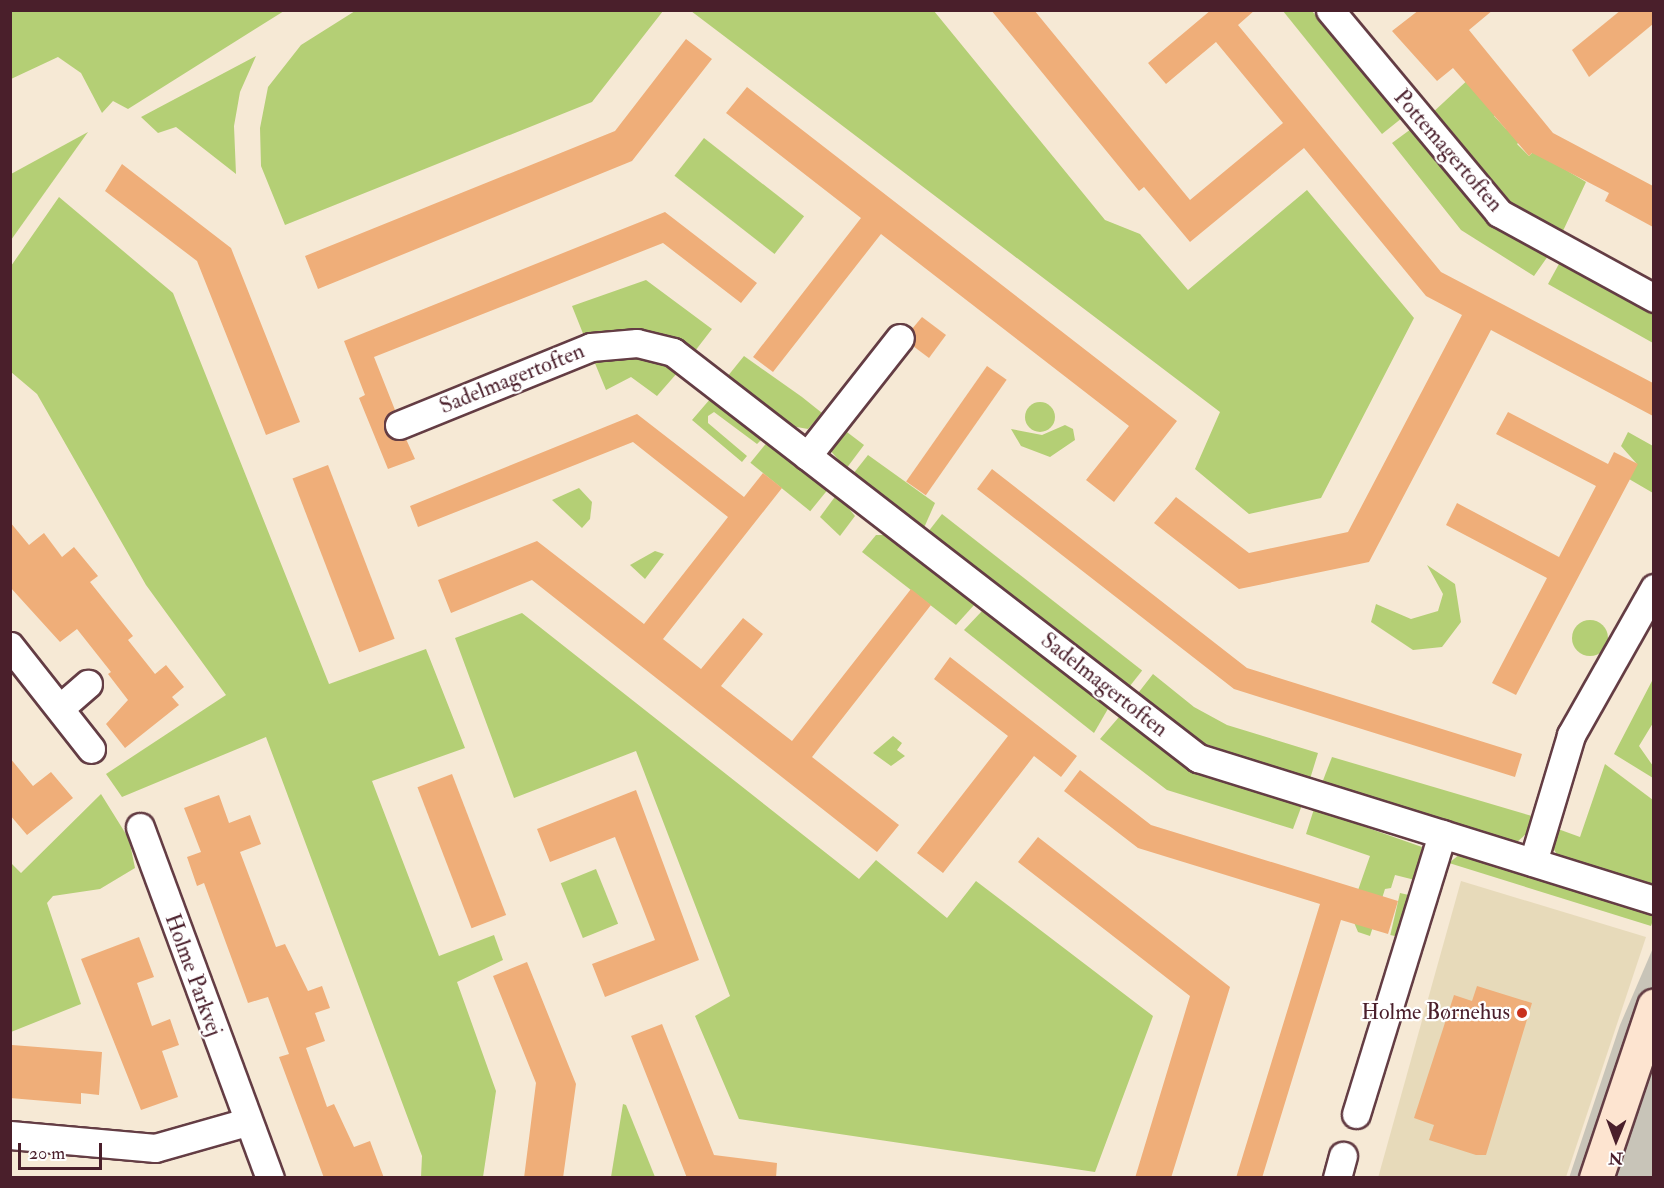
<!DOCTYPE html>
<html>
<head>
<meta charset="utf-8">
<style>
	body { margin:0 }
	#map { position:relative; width:1664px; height:1188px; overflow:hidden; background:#f6e9d5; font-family:"IM FELL Double Pica",serif }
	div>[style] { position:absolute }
	.built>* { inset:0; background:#e7daba }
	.industrial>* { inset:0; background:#c8c4b8 }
	.green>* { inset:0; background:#b4cf75; transform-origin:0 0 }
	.round { border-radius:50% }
	.building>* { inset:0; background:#efae79; transform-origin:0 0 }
	.roads { filter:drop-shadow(2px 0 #643d44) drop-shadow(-2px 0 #643d44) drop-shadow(0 2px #643d44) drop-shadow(0 -2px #643d44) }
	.street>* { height:27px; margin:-13.5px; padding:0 13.5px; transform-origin:13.5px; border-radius:13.5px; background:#fff }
	.secondary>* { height:33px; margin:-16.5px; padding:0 16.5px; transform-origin:16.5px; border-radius:16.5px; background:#fde4d0 }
	.dots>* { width:16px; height:16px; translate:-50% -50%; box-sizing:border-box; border:3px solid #fff; border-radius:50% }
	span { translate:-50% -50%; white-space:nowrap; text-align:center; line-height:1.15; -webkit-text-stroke:4.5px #fff; paint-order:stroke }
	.street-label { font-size:22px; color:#4a1f2b }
	.poi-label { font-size:22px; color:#4a1f2b }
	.right { translate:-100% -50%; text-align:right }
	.frame { position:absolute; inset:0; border:12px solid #4a1f2b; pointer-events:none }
	.north { position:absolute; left:1586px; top:1110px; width:60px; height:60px; -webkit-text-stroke:4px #fff; paint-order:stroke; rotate:181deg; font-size:16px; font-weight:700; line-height:24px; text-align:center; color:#4a1f2b }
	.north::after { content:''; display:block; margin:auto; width:21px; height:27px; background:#4a1f2b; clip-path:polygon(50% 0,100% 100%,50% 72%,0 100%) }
	.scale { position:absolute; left:18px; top:1143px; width:84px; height:27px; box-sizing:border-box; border:3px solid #4a1f2b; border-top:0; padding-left:8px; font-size:18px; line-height:21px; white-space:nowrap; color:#4a1f2b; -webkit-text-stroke:4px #fff; paint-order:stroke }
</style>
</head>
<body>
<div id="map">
	<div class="built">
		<div style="clip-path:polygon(1461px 881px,1646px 937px,1566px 1177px,1378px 1178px)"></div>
	</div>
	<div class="industrial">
		<div style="clip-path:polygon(1653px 948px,1653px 1177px,1569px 1178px,1620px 1025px)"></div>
	</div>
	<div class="green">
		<div style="clip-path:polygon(10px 11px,11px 10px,284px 11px,128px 109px,113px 101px,102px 113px,81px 73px,58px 57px,11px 79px)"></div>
		<div style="clip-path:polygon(355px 11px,355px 10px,663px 11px,592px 102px,285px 225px,261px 166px,260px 128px,268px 87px,301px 45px)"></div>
		<div style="clip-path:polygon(691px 11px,934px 11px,1105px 220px,1140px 234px,1188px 290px,1307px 190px,1414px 318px,1321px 498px,1249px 514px,1195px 469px,1220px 412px)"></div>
		<div style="clip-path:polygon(1283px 11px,1312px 11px,1402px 118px,1382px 134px)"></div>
		<div style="clip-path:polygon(256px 56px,240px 92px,234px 126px,236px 174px,176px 127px,158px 133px,141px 117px)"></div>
		<div style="clip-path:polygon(1472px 76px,1501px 108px,1494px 116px,1506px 129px,1513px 122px,1524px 137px,1517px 144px,1529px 156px,1534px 151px,1586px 182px,1562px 233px,1506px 202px,1430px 115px)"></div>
		<div style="clip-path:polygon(1411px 129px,1499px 227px,1548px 256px,1534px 276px,1461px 230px,1392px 143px)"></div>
		<div style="clip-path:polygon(88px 132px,11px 240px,11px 174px)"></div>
		<div style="left:704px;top:138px;width:127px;height:48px;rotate:38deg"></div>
		<div style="clip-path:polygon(59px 197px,173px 293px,329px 684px,426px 649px,465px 748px,372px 781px,439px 956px,494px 935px,503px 960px,457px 982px,496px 1091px,483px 1177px,421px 1177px,422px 1156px,266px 737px,122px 797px,106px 774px,226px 695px,146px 585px,37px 394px,11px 372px,11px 266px)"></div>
		<div style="clip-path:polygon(1560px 262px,1653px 312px,1653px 343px,1548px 284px)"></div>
		<div style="clip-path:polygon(646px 280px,712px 329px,695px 351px,642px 331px,584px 336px,572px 306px)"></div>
		<div style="clip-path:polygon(620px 356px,648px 359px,678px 372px,657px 396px,631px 377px,606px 390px,594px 361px)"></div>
		<div style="clip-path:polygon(744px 356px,802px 397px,822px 413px,808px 429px,791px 426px,727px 377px)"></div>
		<div style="clip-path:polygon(711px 398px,763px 438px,757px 444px,714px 412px,708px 416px,708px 423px,747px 456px,742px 462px,692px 420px)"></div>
		<div class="round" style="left:1025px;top:402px;width:30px;height:30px"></div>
		<div style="clip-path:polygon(1065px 425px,1073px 429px,1075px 440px,1050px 457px,1021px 446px,1011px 429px,1042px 435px)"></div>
		<div style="clip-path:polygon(843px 429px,864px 445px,846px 469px,830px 450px)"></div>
		<div style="clip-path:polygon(1628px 432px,1653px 446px,1653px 493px,1629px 479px,1637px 464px,1621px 446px)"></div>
		<div style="left:768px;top:441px;width:77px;height:28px;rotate:39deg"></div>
		<div style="clip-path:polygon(868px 455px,935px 503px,923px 530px,853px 474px)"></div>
		<div style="clip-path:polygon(579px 488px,592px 502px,590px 519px,582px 528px,552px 500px)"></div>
		<div style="clip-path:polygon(837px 494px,855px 516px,840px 536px,820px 517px)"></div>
		<div style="left:942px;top:514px;width:254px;height:24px;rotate:38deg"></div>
		<div style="clip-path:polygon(876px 535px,884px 535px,975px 604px,956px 625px,862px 552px)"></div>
		<div style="clip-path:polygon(655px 551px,664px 554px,645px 579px,630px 565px)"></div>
		<div style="clip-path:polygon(1427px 565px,1455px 584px,1461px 622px,1442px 647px,1413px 650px,1371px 622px,1376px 604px,1411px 619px,1438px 611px,1443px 594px)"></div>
		<div style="clip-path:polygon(982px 611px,1109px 707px,1094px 733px,964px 630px)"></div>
		<div style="clip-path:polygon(522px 613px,859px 879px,876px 860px,947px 918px,976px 881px,1153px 1016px,1095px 1172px,739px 1119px,695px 1016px,730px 996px,636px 751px,514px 798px,455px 638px)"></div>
		<div class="round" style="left:1572px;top:620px;width:36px;height:36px"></div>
		<div style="clip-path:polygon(1153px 674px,1194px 707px,1227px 725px,1318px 753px,1310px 779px,1197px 741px,1135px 697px)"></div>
		<div style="clip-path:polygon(1653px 679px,1653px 723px,1639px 746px,1653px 766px,1653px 778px,1614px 754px)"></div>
		<div style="clip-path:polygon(1119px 717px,1207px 776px,1302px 805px,1293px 829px,1167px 790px,1100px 739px)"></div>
		<div style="clip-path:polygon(893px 736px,902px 743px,897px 750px,905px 756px,891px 766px,873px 753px)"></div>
		<div style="clip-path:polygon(1332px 757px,1532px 816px,1527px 833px,1516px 843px,1322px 783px)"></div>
		<div style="clip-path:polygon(1605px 764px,1653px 800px,1653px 885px,1558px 856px,1551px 845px,1558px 829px,1580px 837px)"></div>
		<div style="clip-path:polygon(101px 794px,129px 839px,135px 868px,100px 889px,53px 896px,47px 903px,81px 1004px,11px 1032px,11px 863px,21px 873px)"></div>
		<div style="clip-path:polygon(1314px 809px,1422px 847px,1415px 880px,1395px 875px,1391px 888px,1385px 889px,1370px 936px,1358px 932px,1350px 913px,1370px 856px,1306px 834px)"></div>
		<div style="clip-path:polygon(1460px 854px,1653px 915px,1653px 920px,1651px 926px,1449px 863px)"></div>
		<div style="left:596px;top:869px;width:59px;height:38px;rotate:68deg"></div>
		<div style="left:1400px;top:893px;width:9px;height:43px;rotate:13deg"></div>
		<div style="clip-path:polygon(623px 1104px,626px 1105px,655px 1177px,611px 1177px)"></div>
	</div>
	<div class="building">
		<div style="clip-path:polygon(991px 10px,1034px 10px,1190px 200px,1283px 123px,1216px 42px,1166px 84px,1148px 63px,1211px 10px,1255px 10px,1238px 25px,1441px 272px,1653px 383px,1653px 416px,1491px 330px,1369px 562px,1239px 589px,1154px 523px,1176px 497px,1249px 553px,1348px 532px,1462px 315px,1426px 296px,1304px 148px,1190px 242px,1144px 187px,1139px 191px)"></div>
		<div style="clip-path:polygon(1419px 10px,1493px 10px,1469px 30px,1553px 133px,1653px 186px,1653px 227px,1605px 201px,1609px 193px,1532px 153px,1529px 156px,1453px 68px,1437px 81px,1392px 31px)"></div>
		<div style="clip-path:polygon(1621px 10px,1653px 10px,1653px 24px,1589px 77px,1572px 50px)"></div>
		<div style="clip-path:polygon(686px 39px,712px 59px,632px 161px,318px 289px,305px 256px,615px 131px)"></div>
		<div style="clip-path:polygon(747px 87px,1177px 421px,1114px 502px,1086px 480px,1129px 426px,881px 234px,773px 372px,753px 357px,861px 218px,726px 113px)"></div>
		<div style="clip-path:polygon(122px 164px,231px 248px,300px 422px,266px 435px,197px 261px,105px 191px)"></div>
		<div style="clip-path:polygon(665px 212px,757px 283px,741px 303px,663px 243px,374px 357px,395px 410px,386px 416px,384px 430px,396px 440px,406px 439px,415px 459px,388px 469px,359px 398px,365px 395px,344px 341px)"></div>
		<div style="clip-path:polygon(922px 317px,946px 335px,929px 358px,913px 346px,912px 329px)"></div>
		<div style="left:987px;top:366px;width:24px;height:141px;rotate:35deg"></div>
		<div style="clip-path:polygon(1508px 412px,1608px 464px,1614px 452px,1638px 464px,1516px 695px,1492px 683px,1547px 578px,1446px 525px,1457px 503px,1559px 557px,1596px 486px,1496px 434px)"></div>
		<div style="clip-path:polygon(637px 414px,744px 497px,763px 473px,782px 488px,663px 639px,701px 669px,743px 618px,763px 634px,721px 686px,792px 741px,911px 589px,931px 605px,812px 757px,899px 825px,877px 852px,532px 580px,451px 613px,438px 580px,537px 541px,644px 624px,728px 517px,633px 442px,418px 527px,410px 506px)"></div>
		<div style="left:328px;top:465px;width:186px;height:38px;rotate:69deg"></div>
		<div style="clip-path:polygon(992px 469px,1247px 668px,1522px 754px,1515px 777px,1234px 689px,977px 489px)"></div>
		<div style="clip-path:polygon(10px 522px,29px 545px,44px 533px,62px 557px,74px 547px,98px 576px,90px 582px,133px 636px,128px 640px,155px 674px,166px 665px,184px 687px,172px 697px,179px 705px,125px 748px,106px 724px,128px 700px,108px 674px,111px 672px,77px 629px,60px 642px,10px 587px)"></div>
		<div style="clip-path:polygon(950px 657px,1077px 756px,1061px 777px,1034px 756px,943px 873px,917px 853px,1008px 736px,934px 679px)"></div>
		<div style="clip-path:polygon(10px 758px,33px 786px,51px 772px,73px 798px,27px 835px,10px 815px)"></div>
		<div style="clip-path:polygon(1080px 770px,1151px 825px,1398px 901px,1388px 934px,1341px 920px,1262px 1178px,1236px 1178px,1320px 904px,1138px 848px,1064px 791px)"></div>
		<div style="left:452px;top:774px;width:151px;height:37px;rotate:69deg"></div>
		<div style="clip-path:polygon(636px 790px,699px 960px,605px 997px,592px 964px,655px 940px,615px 837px,550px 862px,537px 829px)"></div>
		<div style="clip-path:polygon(219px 795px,229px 823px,250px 815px,261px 844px,240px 852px,276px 947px,285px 944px,308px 991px,322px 986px,330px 1008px,315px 1013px,325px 1041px,306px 1048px,327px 1107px,334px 1104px,354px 1147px,370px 1141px,384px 1178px,324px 1178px,279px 1057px,289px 1054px,268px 997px,248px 1003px,204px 883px,197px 886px,187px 857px,201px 852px,184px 808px)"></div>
		<div style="clip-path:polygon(1038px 837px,1230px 987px,1171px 1178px,1135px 1178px,1190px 996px,1018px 862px)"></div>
		<div style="clip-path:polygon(139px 937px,154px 977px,137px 983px,152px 1026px,170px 1019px,179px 1045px,162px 1051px,178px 1097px,141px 1110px,81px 959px)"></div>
		<div style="clip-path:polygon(527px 962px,576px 1084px,563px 1178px,524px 1178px,536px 1083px,493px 976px)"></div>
		<div style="clip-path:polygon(1477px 986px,1532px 1003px,1486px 1155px,1476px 1155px,1429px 1140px,1434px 1125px,1414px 1118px,1454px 995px,1472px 1001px)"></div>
		<div style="clip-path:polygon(662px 1024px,714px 1155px,777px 1163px,776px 1178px,687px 1178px,631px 1036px)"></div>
		<div style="clip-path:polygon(12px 1045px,102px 1052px,99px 1095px,81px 1093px,81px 1104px,10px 1098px)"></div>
	</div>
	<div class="roads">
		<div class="street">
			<div style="left:1330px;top:10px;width:264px;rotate:50.2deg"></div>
			<div style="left:1499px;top:213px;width:177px;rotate:28.7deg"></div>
			<div style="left:399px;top:425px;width:207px;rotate:-22.1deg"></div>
			<div style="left:591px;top:347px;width:46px;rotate:-5deg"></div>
			<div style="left:637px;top:343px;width:37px;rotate:14deg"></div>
			<div style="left:673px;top:352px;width:664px;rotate:37.72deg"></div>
			<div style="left:1198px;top:758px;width:478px;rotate:17.3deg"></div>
			<div style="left:807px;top:456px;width:150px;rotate:-51.8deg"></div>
			<div style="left:10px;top:646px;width:131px;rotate:51.8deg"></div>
			<div style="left:60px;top:708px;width:37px;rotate:-41deg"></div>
			<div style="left:140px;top:827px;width:374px;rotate:69.7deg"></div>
			<div style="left:1533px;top:862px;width:133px;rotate:-73.3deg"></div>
			<div style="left:1571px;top:735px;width:169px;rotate:-60.5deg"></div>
			<div style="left:1356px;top:1114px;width:293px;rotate:-72.9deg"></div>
			<div style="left:10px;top:1135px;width:146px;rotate:5.1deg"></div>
			<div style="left:155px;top:1148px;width:96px;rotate:-15.8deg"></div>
			<div style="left:1337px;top:1178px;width:23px;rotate:-75deg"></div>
		</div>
		<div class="secondary">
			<div style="left:1596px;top:1178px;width:182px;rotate:-71.4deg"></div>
		</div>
	</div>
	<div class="dots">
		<div style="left:1522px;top:1013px;background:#c8321e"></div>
	</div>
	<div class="street-label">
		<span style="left:1448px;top:151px;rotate:49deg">Pottemagertoften</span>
		<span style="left:512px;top:379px;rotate:-22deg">Sadelmagertoften</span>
		<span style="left:1104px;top:685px;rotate:38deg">Sadelmagertoften</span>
		<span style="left:193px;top:975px;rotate:70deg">Holme Parkvej</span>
	</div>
	<div class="poi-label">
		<span class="right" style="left:1510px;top:1013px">Holme Børnehus</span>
	</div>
	<div class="frame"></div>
	<div class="north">N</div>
	<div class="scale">20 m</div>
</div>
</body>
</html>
